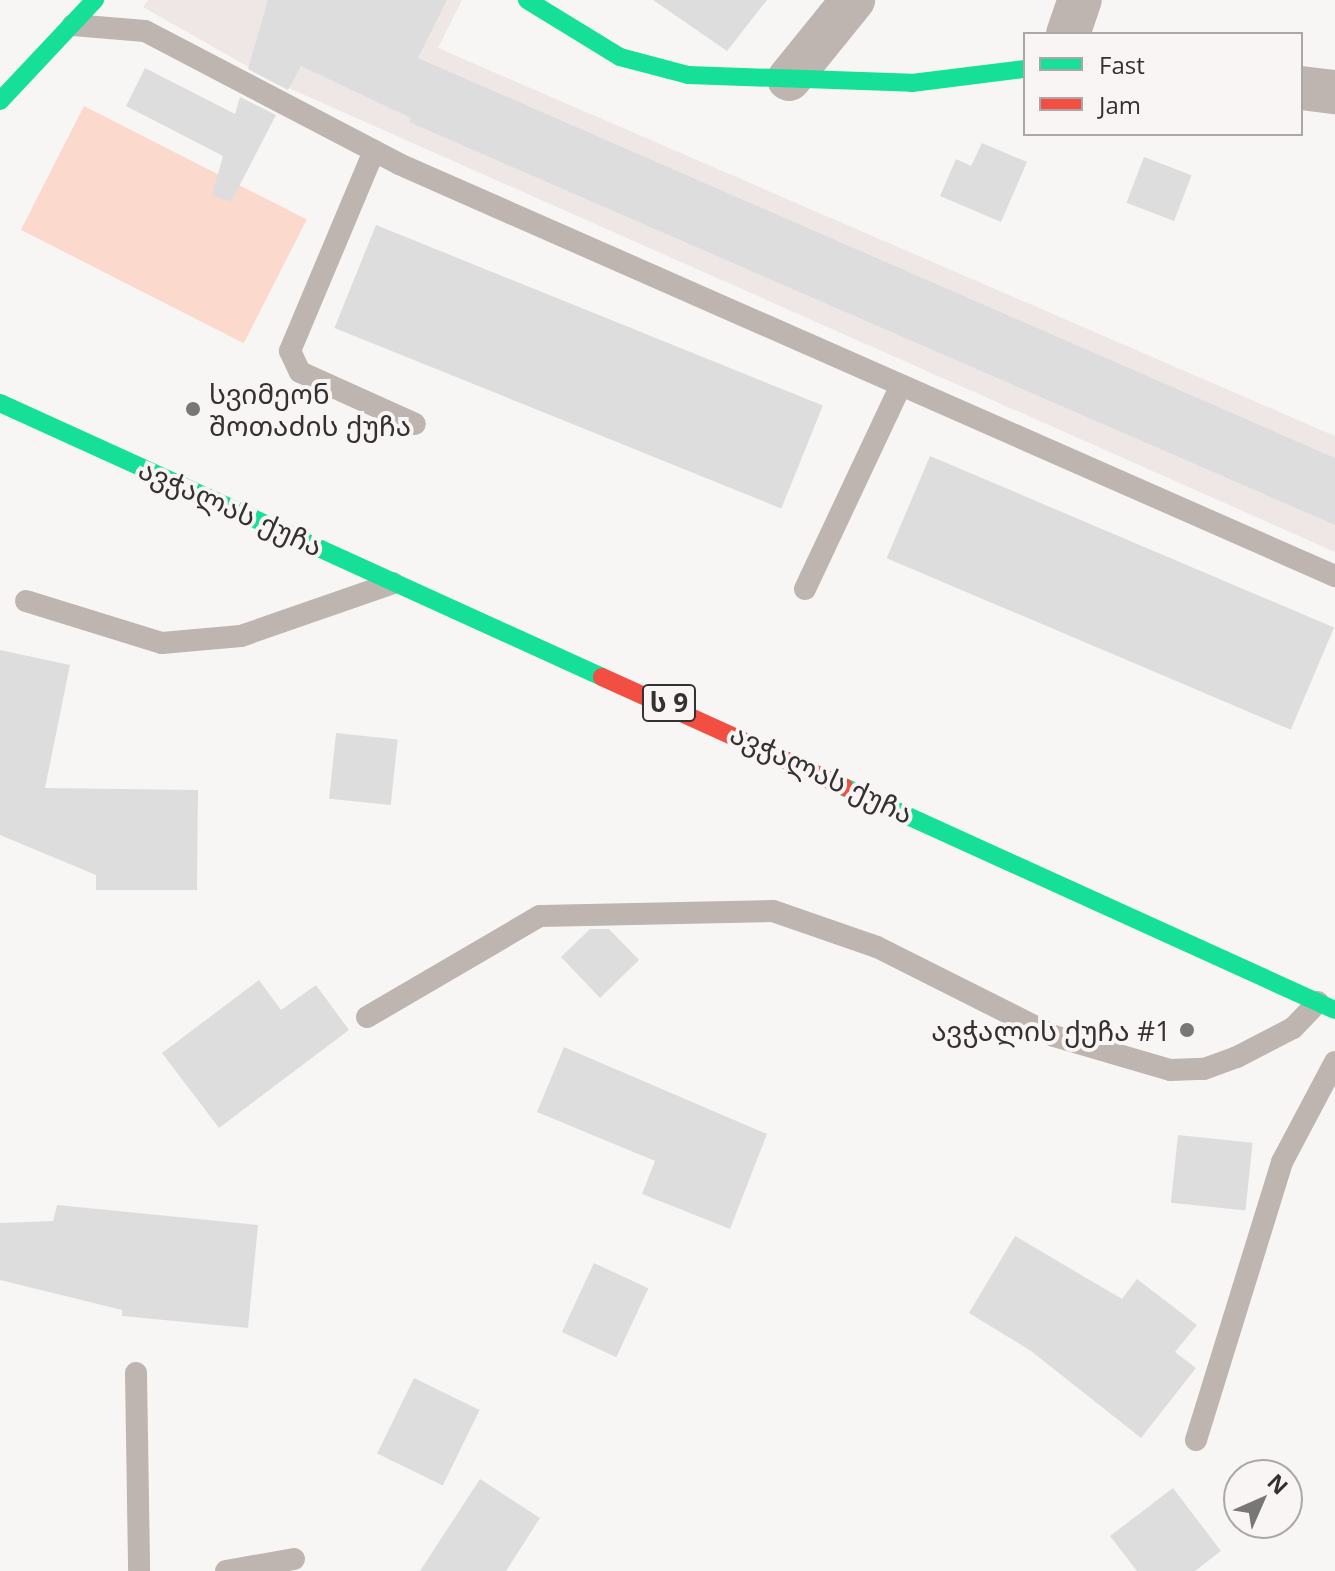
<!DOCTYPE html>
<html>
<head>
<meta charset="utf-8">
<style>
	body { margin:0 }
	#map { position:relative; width:1335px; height:1571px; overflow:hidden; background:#f8f6f5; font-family:"Open Sans","Noto Sans Georgian",sans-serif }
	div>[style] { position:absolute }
	.built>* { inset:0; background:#eee7e5 }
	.green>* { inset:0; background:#fbd9cc; transform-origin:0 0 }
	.building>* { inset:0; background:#dedddd; transform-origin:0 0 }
	.lane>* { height:22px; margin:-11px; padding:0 11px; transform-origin:11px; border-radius:11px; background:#beb4b0 }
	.street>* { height:44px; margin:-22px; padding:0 22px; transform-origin:22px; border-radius:22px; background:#beb4b0 }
	.fast>* { height:18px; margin:-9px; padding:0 9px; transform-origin:9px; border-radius:9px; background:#16e098 }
	.jam>* { height:18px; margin:-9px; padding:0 9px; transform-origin:9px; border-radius:9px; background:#f24e42 }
	.dots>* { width:22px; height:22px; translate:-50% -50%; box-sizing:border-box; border:4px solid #f9f5f4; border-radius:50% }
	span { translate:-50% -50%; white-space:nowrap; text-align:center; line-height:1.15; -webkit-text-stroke:8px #f9f5f4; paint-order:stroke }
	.shield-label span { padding:2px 6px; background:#f9f5f4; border:2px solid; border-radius:6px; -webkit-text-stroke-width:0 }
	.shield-label { font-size:26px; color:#333231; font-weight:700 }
	.poi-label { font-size:28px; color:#333231 }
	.left { translate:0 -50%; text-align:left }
	.right { translate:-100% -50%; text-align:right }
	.street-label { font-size:28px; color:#333231 }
	.legend { position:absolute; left:1023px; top:32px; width:280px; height:104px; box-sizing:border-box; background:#f9f5f4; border:2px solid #aaa7a6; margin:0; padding:10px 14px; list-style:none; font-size:24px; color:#333231 }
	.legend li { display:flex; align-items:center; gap:16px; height:40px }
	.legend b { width:40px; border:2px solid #aaa7a6 }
	.north { position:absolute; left:1223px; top:1459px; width:80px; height:80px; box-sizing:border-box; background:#f9f5f4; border:2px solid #aaa7a6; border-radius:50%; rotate:45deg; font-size:22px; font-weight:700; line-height:32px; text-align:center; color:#333231 }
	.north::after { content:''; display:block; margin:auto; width:28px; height:36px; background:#787776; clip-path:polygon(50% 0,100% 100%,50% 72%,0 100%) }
</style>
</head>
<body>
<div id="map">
	<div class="built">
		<div style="clip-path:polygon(148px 0,462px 0,438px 48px,1335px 436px,1335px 552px,275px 82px,143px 7px)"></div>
	</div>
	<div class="green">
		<div style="left:84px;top:106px;width:250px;height:139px;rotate:27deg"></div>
	</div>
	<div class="building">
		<div style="clip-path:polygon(268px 0,447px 0,418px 58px,1335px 458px,1335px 525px,409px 122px,411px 118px,301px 66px,288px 90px,248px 69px)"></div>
		<div style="clip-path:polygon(653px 0,767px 0,727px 51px)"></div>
		<div style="clip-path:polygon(145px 68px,235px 114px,240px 97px,276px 115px,231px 202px,212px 195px,223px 156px,126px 106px)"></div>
		<div style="clip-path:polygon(982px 143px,1027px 162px,1001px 222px,940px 196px,956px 159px,971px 166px)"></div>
		<div style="left:1144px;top:157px;width:51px;height:49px;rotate:21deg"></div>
		<div style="left:376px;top:225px;width:482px;height:111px;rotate:22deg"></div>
		<div style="left:930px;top:456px;width:439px;height:111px;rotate:23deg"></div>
		<div style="clip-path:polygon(0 650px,70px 665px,45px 788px,198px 790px,197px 890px,96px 890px,96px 875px,0 835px)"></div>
		<div style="left:336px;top:733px;width:62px;height:66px;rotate:6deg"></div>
		<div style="clip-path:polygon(590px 929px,609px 929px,639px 960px,600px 998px,561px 957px)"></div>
		<div style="clip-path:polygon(259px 980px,281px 1010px,316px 985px,349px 1030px,219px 1128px,162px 1053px)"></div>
		<div style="clip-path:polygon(564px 1047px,767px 1134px,730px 1229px,642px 1194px,655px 1161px,537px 1112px)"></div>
		<div style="left:1178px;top:1135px;width:75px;height:68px;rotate:6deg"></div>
		<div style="clip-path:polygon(57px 1205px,258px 1225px,248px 1328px,122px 1316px,122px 1310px,0 1280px,0 1223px,53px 1221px)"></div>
		<div style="clip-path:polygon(1015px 1236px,1122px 1299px,1137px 1279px,1197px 1325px,1175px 1352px,1196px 1368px,1141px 1438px,1031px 1351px,969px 1313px)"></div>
		<div style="left:594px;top:1263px;width:60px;height:76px;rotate:25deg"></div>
		<div style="left:414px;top:1378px;width:73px;height:84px;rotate:26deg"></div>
		<div style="clip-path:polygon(480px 1479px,540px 1518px,506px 1571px,420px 1571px)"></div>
		<div style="clip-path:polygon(1173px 1488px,1221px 1551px,1195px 1571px,1137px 1571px,1110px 1536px)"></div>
	</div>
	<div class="lane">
		<div style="left:73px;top:25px;width:72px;rotate:4.8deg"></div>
		<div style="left:145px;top:31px;width:287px;rotate:27.6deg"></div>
		<div style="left:399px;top:164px;width:1023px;rotate:23.76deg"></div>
		<div style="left:374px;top:151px;width:217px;rotate:112.8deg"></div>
		<div style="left:290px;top:351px;width:23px;rotate:65deg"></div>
		<div style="left:300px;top:372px;width:126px;rotate:24.3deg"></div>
		<div style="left:805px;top:589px;width:225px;rotate:-64.8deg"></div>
		<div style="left:26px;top:601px;width:142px;rotate:17.2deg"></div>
		<div style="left:162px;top:643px;width:79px;rotate:-5.1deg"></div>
		<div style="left:241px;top:636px;width:161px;rotate:-19.2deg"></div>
		<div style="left:367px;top:1017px;width:200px;rotate:-30.3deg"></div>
		<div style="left:540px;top:916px;width:233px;rotate:-1.2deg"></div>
		<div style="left:773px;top:911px;width:110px;rotate:19.1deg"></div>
		<div style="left:877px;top:947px;width:198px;rotate:26.7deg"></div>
		<div style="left:1054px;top:1036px;width:121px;rotate:16.3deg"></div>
		<div style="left:1170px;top:1070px;width:34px;rotate:-2deg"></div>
		<div style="left:1204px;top:1069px;width:35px;rotate:-20deg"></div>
		<div style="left:1237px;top:1057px;width:63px;rotate:-27.4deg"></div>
		<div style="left:1293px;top:1028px;width:36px;rotate:-46deg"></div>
		<div style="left:136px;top:1373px;width:198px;rotate:89.1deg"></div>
		<div style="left:1196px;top:1440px;width:291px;rotate:-72.8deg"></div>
		<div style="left:1282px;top:1162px;width:113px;rotate:-62.1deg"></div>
		<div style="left:226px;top:1571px;width:69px;rotate:-10deg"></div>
	</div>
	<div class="street">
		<div style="left:1068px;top:34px;width:36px;rotate:-71deg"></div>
		<div style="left:789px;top:79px;width:102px;rotate:-51deg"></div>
		<div style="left:1301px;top:88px;width:34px;rotate:7deg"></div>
	</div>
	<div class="fast">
		<div style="left:527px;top:0;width:109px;rotate:31.5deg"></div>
		<div style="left:620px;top:57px;width:70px;rotate:14.8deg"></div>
		<div style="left:688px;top:75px;width:224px;rotate:2deg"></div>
		<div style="left:912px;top:83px;width:114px;rotate:-7.1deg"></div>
		<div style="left:0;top:101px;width:139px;rotate:-46.8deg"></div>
		<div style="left:0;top:403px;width:661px;rotate:24.47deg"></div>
		<div style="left:844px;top:787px;width:539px;rotate:24.43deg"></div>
	</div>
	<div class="jam">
		<div style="left:602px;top:677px;width:266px;rotate:24.4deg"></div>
	</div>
	<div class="dots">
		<div style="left:193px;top:409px;background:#787776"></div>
		<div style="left:1187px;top:1030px;background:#787776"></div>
	</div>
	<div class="shield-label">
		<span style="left:669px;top:703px">ს 9</span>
	</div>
	<div class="poi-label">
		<span class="left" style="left:209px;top:409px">სვიმეონ<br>შოთაძის ქუჩა</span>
		<span class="right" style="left:1171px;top:1030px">ავჭალის ქუჩა #1</span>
	</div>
	<div class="street-label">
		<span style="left:231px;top:507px;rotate:24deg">ავჭალას ქუჩა</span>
		<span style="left:822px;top:773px;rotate:25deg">ავჭალას ქუჩა</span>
	</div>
	<ul class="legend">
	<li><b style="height:10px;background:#16e098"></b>Fast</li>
	<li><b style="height:10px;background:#f24e42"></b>Jam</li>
	</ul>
	<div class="north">N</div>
</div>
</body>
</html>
